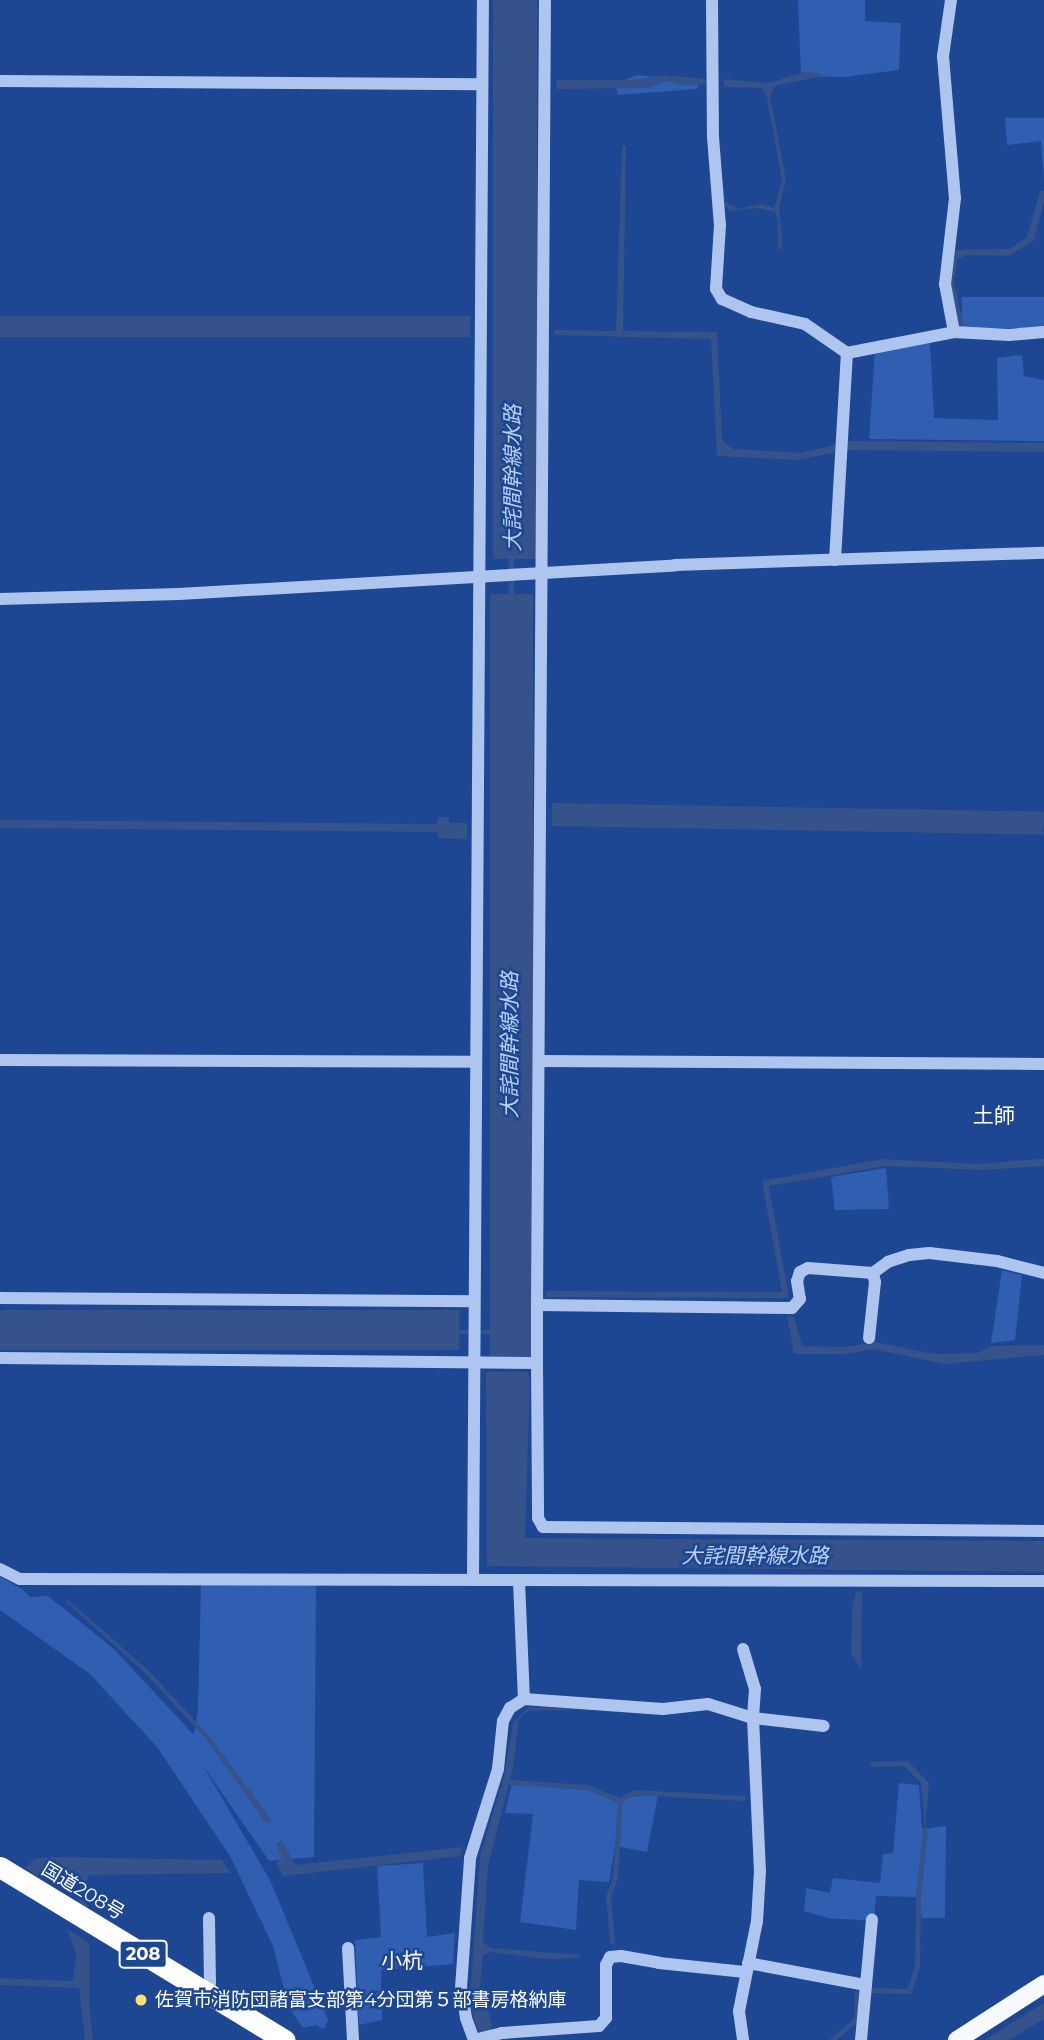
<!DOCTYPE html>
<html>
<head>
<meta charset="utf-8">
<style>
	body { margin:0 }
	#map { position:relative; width:1044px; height:2040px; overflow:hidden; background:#1d4693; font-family:Montserrat,"Noto Sans JP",sans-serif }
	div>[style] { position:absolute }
	.green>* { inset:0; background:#305eb1; transform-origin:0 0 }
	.water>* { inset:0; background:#35528b; transform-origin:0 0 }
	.stream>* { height:4.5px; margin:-2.25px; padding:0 2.25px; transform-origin:2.25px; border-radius:2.25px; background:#35528b }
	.minor>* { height:12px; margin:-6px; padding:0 6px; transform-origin:6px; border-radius:6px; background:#aec5ef }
	.major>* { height:18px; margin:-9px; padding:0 9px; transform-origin:9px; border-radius:9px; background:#f6f9ff }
	.highway>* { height:21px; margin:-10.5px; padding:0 10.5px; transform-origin:10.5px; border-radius:10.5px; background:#fff }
	.dots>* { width:19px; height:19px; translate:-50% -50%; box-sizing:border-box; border:4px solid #1d4693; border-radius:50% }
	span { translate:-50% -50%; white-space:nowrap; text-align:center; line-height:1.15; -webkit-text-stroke:5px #1d4693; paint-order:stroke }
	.shield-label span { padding:2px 5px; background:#1d4693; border:2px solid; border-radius:5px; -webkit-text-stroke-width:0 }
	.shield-label { font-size:18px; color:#fff; font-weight:700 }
	.street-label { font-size:19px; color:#fff }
	.poi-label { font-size:19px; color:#fff }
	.left { translate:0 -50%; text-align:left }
	.water-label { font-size:21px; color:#bbd0f5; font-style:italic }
	.neighbourhood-label { font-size:21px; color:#fff }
</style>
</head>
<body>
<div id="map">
	<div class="green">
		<div style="clip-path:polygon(798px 0,865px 0,865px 21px,901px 23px,899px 70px,843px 77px,801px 76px)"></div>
		<div style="clip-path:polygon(637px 75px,699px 82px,697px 89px,618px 95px,615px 84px)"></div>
		<div style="clip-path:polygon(1005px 118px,1044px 118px,1044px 181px,1041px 141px,1007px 145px)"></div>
		<div style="left:1044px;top:297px;width:31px;height:82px;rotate:90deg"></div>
		<div style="clip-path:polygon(930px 341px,934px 418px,998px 420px,997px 358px,1022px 355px,1024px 376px,1044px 380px,1044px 441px,869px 439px,875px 351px)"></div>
		<div style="clip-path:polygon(886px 1168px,889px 1209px,835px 1210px,831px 1177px)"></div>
		<div style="clip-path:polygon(1002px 1270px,1022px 1275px,1015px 1340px,991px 1343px)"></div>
		<div style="clip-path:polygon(0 1577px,22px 1589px,30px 1597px,48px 1596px,114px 1649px,194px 1735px,198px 1710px,201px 1584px,316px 1584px,314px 1857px,269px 1861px,202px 1764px,270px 1880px,328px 2020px,324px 2029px,316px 2025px,303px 2028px,289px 2008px,273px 1946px,230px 1856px,157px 1747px,90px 1674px,0 1610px)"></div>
		<div style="clip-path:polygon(899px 1783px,919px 1785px,922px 1829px,946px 1826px,945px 1918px,922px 1918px,918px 1897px,876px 1896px,874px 1921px,828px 1918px,804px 1911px,806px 1888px,830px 1893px,833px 1878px,880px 1883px,883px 1854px,893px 1853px)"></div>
		<div style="clip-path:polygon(512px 1784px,587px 1790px,617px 1802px,636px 1796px,658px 1795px,647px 1852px,615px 1846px,609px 1882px,579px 1880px,576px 1930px,520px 1922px,533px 1814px,505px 1813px)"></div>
		<div style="clip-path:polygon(423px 1863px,427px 1937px,455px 1933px,453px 1964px,381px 1970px,382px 2020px,359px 2025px,355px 1940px,381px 1937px,377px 1866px)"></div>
	</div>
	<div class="water">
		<div style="left:493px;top:0;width:44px;height:559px"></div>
		<div style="clip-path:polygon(804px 72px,819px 73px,822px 76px,775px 86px,770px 98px,786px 179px,779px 208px,783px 250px,778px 248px,778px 221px,775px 212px,757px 208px,730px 211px,725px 205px,726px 202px,738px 209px,762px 204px,774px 208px,782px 181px,767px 97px,762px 88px,724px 87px,724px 79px,769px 83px)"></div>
		<div style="clip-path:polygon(664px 75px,704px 79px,707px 84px,683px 85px,668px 81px,648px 88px,556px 89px,557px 80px,633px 80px)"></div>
		<div style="clip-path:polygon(622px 145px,626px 146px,623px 331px,717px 332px,722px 440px,733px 449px,801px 453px,849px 441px,1044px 443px,1044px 452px,848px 450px,797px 460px,717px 456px,711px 339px,554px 335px,554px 330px,616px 331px)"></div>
		<div style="clip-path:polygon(1040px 191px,1044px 191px,1044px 200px,1034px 240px,1009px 256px,966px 255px,958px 259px,954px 281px,964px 325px,959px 326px,950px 281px,956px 250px,1010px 249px,1027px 237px)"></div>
		<div style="left:0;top:316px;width:470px;height:21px"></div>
		<div style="left:533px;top:594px;width:762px;height:43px;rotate:90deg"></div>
		<div style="left:552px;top:803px;width:492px;height:23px;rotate:1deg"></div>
		<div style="clip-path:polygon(438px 817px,449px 817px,449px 823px,467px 823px,467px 839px,438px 838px,438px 832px,0 828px,0 820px,437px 824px)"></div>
		<div style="clip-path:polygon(882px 1159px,979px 1164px,1038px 1159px,1044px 1159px,1044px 1166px,981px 1170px,886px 1166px,769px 1186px,789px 1298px,546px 1297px,546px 1291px,782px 1292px,762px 1181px)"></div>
		<div style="left:0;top:1310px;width:459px;height:40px"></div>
		<div style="clip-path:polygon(787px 1316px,794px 1317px,802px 1346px,846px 1347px,875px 1342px,935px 1354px,978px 1353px,991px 1346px,1044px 1345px,1044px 1355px,944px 1364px,873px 1349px,847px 1354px,794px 1354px)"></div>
		<div style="clip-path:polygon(486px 1372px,527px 1372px,530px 1378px,525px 1538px,1044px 1541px,1044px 1572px,487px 1566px)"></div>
		<div style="clip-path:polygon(862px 1591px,861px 1655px,862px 1671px,851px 1653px,852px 1609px,856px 1592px)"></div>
		<div style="clip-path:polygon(68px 1600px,149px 1671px,210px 1737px,272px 1821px,266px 1823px,206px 1739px,144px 1672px,65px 1601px)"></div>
		<div style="clip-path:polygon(528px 1707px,592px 1709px,528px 1711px,519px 1719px,513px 1767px,488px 1866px,483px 1943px,492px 1948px,580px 1955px,580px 1958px,546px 1959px,491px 1952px,483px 1956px,480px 1985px,492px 2024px,491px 2032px,484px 2040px,475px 2023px,470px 2000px,480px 1856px,504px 1777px,513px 1723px)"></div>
		<div style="clip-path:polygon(908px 1761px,929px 1783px,925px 1830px,921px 1783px,904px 1766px,873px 1767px,869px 1762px)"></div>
		<div style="clip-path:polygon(282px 1840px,295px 1865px,463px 1847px,460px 1856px,283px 1876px,276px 1863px,282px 1857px,276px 1844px)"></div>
		<div style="clip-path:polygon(51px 1857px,222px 1860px,230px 1873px,89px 1875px,85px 1888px,88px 1909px,78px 1902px,80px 1886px,71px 1874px,58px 1871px,37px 1876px,26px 1868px,34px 1859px)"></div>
		<div style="clip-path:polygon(67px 1929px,89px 1943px,89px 2003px,93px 2040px,85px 2040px,79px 1988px,0 1985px,0 1978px,73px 1981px,76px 1954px)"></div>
		<div style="clip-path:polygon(1044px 2003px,1044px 2019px,1009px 2040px,985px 2040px)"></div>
	</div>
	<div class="stream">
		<div style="left:511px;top:601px;width:47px;rotate:-90deg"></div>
		<div style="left:453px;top:1332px;width:37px"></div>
		<div style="left:509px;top:1782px;width:78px;rotate:3.7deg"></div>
		<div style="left:587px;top:1787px;width:35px;rotate:22deg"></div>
		<div style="left:620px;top:1800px;width:17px;rotate:-28deg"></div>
		<div style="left:635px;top:1792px;width:108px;rotate:3.2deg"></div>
		<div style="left:612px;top:1942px;width:45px;rotate:-95.1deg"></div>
		<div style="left:608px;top:1897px;width:21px;rotate:-71deg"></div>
		<div style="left:615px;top:1877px;width:77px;rotate:-86.3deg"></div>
		<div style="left:872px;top:1990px;width:37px;rotate:2deg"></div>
		<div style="left:909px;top:1991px;width:26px;rotate:-72deg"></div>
		<div style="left:917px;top:1966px;width:71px;rotate:-89.2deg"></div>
		<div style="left:918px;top:1895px;width:65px;rotate:-83.9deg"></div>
		<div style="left:832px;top:2040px;width:32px;rotate:-41deg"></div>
		<div style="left:856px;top:2019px;width:26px;rotate:-88deg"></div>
	</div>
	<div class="minor">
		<div style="left:712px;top:0;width:137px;rotate:89.6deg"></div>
		<div style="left:713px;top:137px;width:88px;rotate:85.5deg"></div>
		<div style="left:720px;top:225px;width:64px;rotate:93.6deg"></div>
		<div style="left:716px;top:289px;width:12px;rotate:59deg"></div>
		<div style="left:722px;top:299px;width:32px;rotate:24deg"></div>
		<div style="left:751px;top:312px;width:55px;rotate:12.5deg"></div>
		<div style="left:805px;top:324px;width:51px;rotate:34.6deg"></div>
		<div style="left:847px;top:353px;width:109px;rotate:-11.1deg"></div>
		<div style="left:954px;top:332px;width:55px;rotate:3.1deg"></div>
		<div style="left:1009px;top:335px;width:35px;rotate:-5deg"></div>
		<div style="left:951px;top:0;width:57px;rotate:98.1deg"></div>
		<div style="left:943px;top:56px;width:143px;rotate:85.2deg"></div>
		<div style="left:955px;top:198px;width:87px;rotate:96.6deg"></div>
		<div style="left:945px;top:284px;width:49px;rotate:79.4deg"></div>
		<div style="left:0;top:81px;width:482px;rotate:0.4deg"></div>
		<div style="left:835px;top:560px;width:207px;rotate:-86.7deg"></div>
		<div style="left:0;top:599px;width:179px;rotate:-1.6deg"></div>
		<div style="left:179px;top:594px;width:497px;rotate:-3.3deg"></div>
		<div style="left:675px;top:565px;width:369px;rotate:-1.9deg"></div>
		<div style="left:0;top:1060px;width:476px;rotate:0.2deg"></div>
		<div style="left:539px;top:1061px;width:505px;rotate:0.34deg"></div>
		<div style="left:1044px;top:1273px;width:49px;rotate:-165.7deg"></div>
		<div style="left:997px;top:1261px;width:68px;rotate:-173.3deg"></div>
		<div style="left:929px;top:1253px;width:20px;rotate:174deg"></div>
		<div style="left:909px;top:1255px;width:22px;rotate:162deg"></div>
		<div style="left:888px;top:1262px;width:19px;rotate:144deg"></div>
		<div style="left:873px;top:1273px;width:65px;rotate:-175.6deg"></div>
		<div style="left:808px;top:1268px;width:9px;rotate:153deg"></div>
		<div style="left:800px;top:1272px;width:9px;rotate:108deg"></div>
		<div style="left:797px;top:1281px;width:18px;rotate:81deg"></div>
		<div style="left:800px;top:1299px;width:12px;rotate:132deg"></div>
		<div style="left:792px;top:1308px;width:255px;rotate:-179.3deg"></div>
		<div style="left:537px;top:1305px;width:58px;rotate:90deg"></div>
		<div style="left:537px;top:1363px;width:155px;rotate:89.6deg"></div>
		<div style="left:538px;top:1518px;width:10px;rotate:61deg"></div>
		<div style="left:543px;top:1527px;width:501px;rotate:0.46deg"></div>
		<div style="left:0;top:1298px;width:474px;rotate:0.4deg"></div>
		<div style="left:537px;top:1305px;width:1305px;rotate:-89.65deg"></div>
		<div style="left:869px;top:1338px;width:56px;rotate:-83.9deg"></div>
		<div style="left:875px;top:1282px;width:9px;rotate:-103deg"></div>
		<div style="left:0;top:1358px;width:537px;rotate:0.53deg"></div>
		<div style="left:0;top:1569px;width:22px;rotate:27deg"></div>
		<div style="left:20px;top:1579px;width:1024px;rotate:0.11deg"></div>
		<div style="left:473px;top:1580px;width:1580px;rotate:-89.64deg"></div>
		<div style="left:519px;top:1581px;width:118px;rotate:87.6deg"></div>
		<div style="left:743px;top:1649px;width:42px;rotate:73.3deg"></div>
		<div style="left:755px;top:1689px;width:29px;rotate:94deg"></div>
		<div style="left:753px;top:1718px;width:71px;rotate:6.4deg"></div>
		<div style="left:348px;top:1948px;width:92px;rotate:86.9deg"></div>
		<div style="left:748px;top:1963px;width:120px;rotate:10.6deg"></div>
		<div style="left:206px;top:1992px;width:10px;rotate:-66deg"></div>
		<div style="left:210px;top:1983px;width:65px;rotate:-90.9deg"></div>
		<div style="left:474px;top:2040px;width:23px;rotate:-110deg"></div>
		<div style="left:466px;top:2018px;width:30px;rotate:-99deg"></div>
		<div style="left:461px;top:1988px;width:130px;rotate:-86deg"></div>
		<div style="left:470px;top:1858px;width:93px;rotate:-72.5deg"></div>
		<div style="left:498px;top:1769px;width:48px;rotate:-84.1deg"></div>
		<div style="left:503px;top:1721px;width:15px;rotate:-62deg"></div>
		<div style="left:510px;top:1708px;width:17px;rotate:-33deg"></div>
		<div style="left:524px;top:1699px;width:139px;rotate:4.1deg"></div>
		<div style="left:663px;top:1709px;width:45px;rotate:-6.3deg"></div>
		<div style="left:708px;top:1704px;width:47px;rotate:17.3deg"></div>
		<div style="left:753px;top:1718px;width:153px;rotate:87.4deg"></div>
		<div style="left:760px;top:1871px;width:50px;rotate:93.4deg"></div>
		<div style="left:757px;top:1921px;width:92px;rotate:101.3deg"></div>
		<div style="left:739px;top:2011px;width:29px;rotate:82deg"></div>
		<div style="left:474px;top:2040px;width:29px;rotate:-14deg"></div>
		<div style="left:502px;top:2033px;width:97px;rotate:-4.1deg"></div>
		<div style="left:599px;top:2026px;width:11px;rotate:-49deg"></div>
		<div style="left:606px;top:2018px;width:53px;rotate:-90deg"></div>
		<div style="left:606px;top:1965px;width:9px;rotate:-63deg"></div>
		<div style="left:610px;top:1957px;width:11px;rotate:-5deg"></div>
		<div style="left:621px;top:1956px;width:39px;rotate:10deg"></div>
		<div style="left:659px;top:1963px;width:86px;rotate:6deg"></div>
		<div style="left:861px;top:2040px;width:121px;rotate:-84.8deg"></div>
	</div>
	<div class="major">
		<div style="left:957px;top:2040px;width:103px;rotate:-32.8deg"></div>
	</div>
	<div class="highway">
		<div style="left:0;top:1867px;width:333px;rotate:31.3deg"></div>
	</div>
	<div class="dots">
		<div style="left:141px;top:2000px;background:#fee16d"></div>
	</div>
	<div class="shield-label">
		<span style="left:143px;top:1954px">208</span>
	</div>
	<div class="street-label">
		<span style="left:83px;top:1891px;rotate:31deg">国道208号</span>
	</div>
	<div class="poi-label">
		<span class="left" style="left:155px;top:2000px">佐賀市消防団諸富支部第4分団第５部書房格納庫</span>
	</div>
	<div class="water-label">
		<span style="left:513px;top:478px;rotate:-90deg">大詫間幹線水路</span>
		<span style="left:510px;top:1045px;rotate:-90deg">大詫間幹線水路</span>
		<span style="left:755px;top:1556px">大詫間幹線水路</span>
	</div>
	<div class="neighbourhood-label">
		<span style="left:994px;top:1116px">土師</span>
		<span style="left:402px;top:1961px">小杭</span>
	</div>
</div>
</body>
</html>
